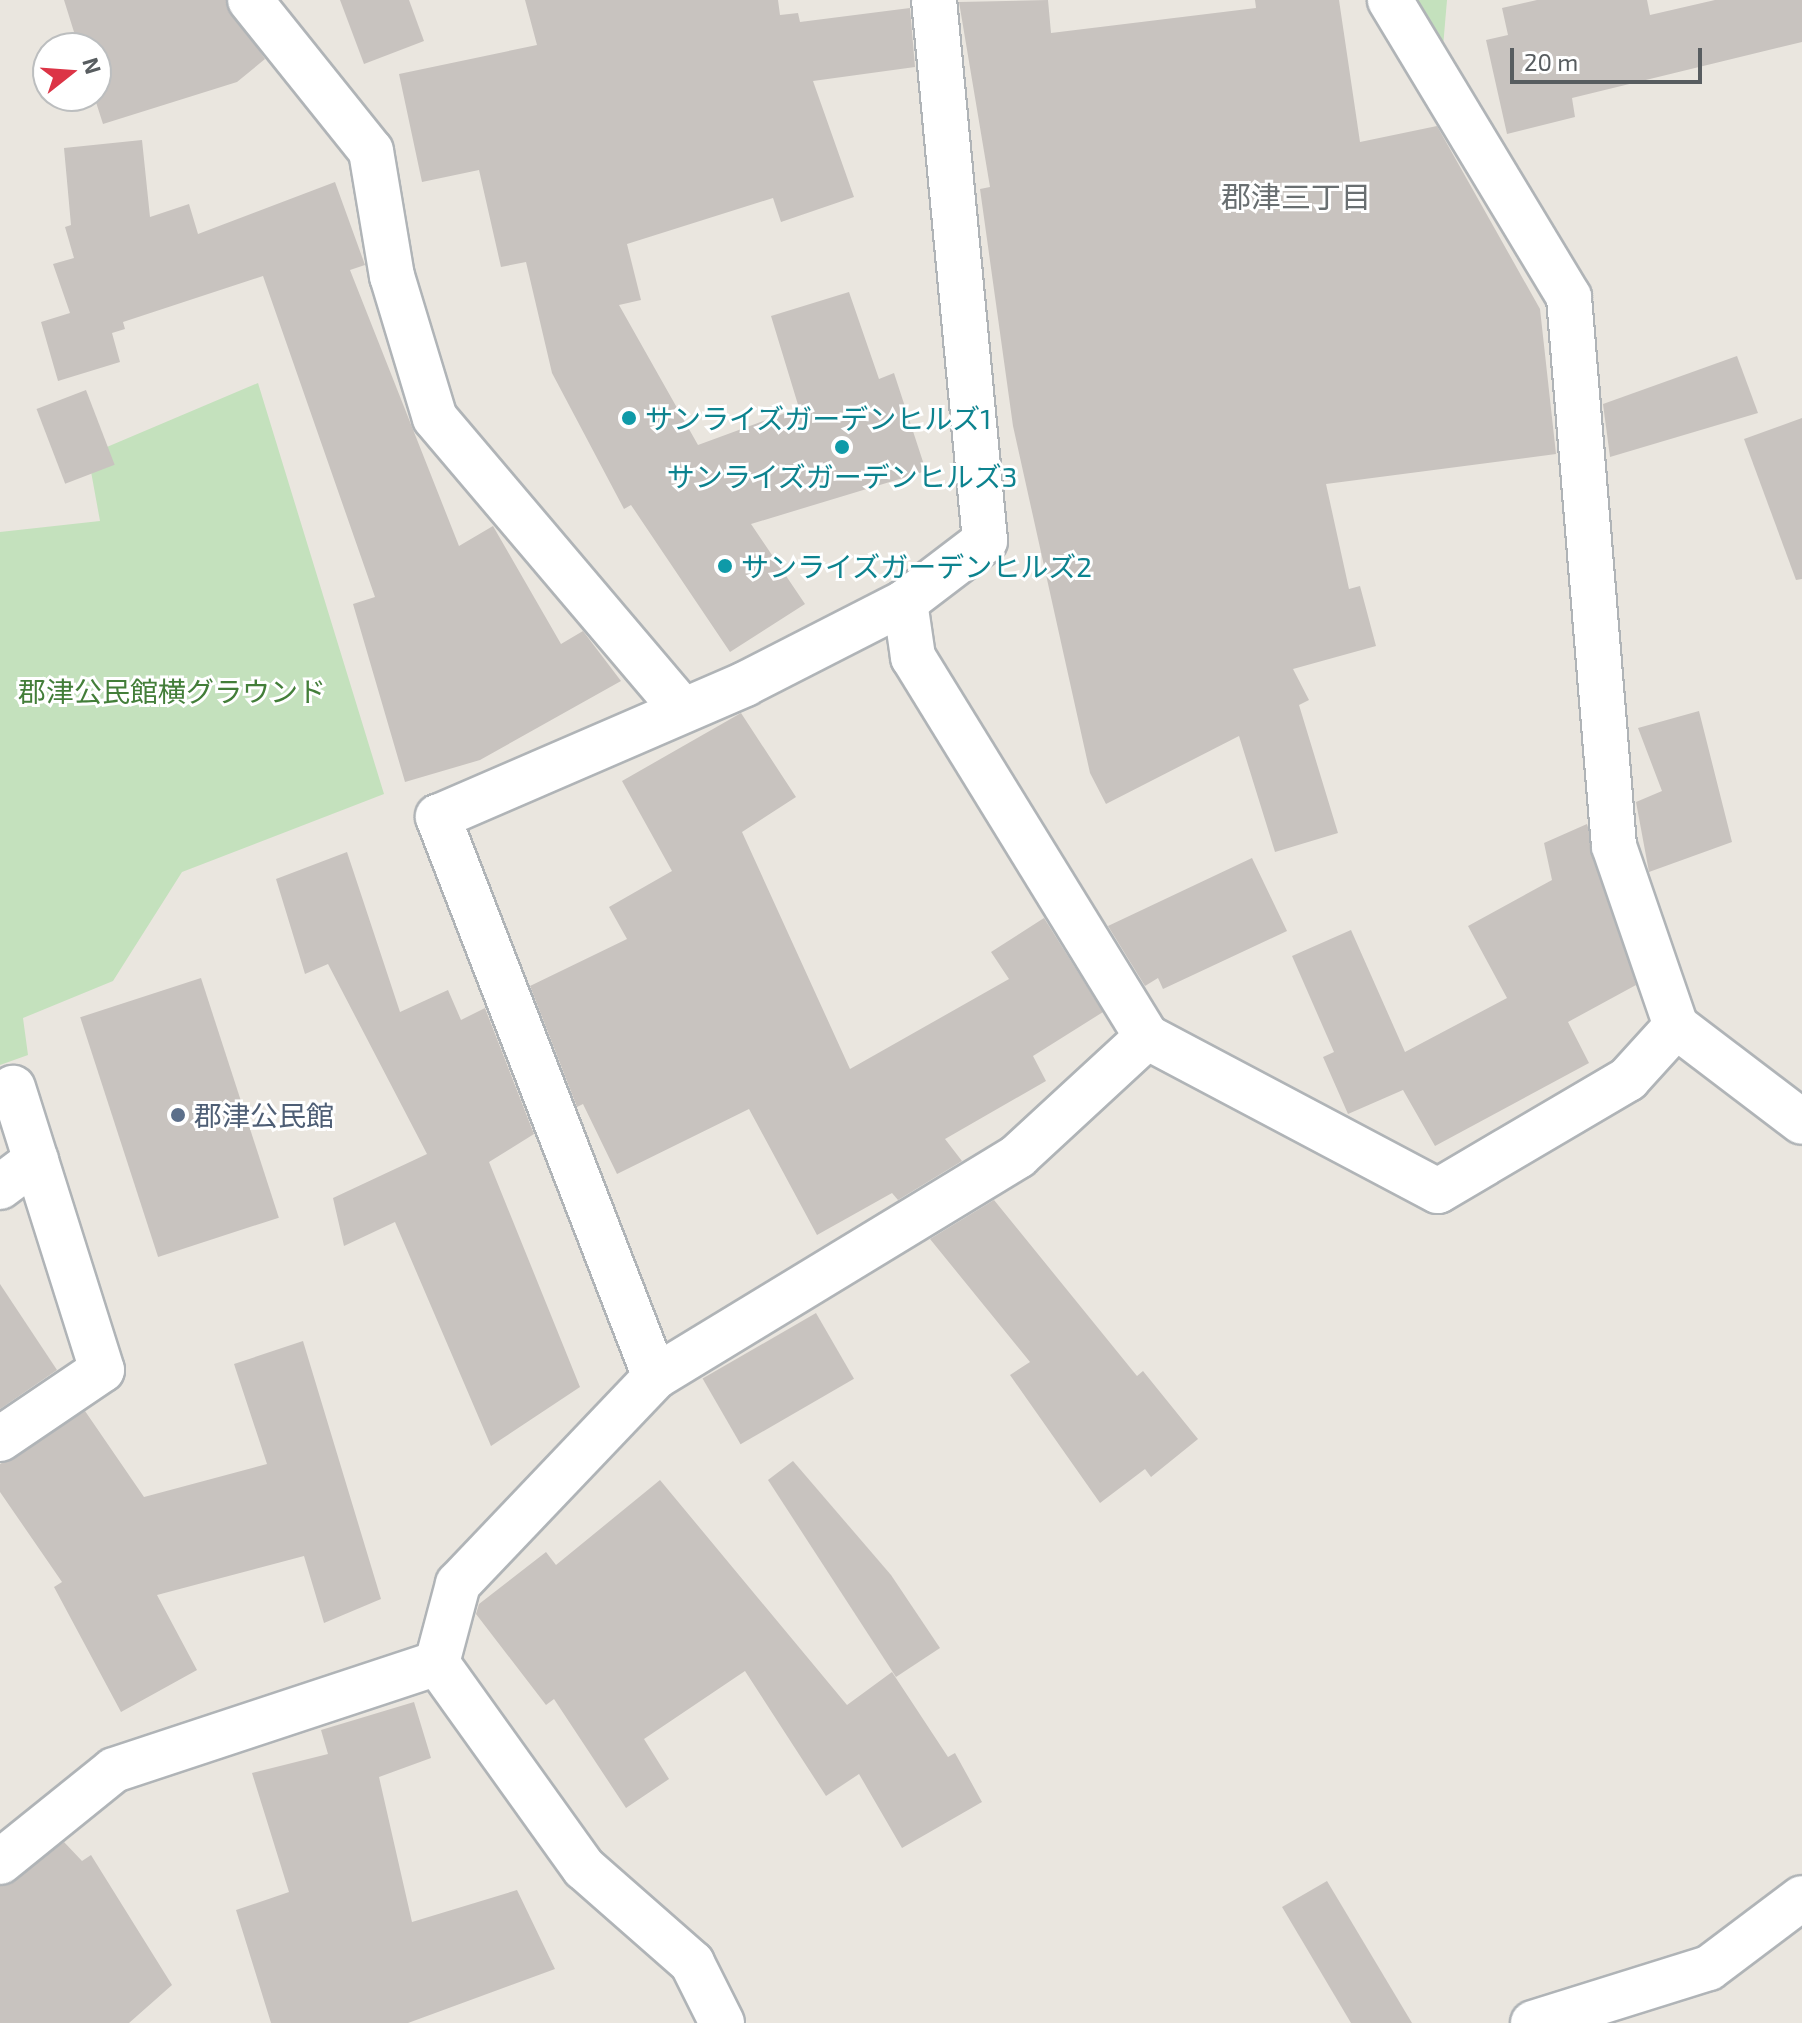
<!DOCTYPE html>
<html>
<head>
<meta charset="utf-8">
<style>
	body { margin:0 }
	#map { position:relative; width:1802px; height:2023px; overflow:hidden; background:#eae6df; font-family:"Exo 2","Noto Sans JP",sans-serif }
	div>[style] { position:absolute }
	.green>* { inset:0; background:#c4e1bd }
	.building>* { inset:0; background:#c8c3bf; transform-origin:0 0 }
	.roads { filter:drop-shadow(2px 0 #b0b4b7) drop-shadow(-2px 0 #b0b4b7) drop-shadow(0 2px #b0b4b7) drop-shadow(0 -2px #b0b4b7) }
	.minor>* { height:44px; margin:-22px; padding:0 22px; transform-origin:22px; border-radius:22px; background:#fff }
	.dots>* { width:22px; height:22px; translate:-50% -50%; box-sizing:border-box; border:4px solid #fff; border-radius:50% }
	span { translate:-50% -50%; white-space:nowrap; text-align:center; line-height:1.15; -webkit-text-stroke:6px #fff; paint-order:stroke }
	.culture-label { font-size:28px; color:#0d838f }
	.left { translate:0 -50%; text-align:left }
	.park-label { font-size:28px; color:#437e39 }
	.service-label { font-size:28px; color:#4e5e75 }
	.neighbourhood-label { font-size:30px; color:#696f71 }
	.north { position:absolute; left:32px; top:32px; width:80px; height:80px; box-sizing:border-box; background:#fff; border:2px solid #bcbebf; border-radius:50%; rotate:73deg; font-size:22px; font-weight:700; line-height:32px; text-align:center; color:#585d60 }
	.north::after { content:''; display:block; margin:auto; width:28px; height:36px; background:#dc3446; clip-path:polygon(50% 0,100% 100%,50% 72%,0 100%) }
	.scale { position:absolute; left:1510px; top:48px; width:192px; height:36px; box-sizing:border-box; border:4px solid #585d60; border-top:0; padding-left:10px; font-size:24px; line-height:28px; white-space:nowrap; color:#585d60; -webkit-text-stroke:6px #fff; paint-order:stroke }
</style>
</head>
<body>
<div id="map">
	<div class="green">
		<div style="clip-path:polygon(1418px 0,1447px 0,1443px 47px)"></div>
		<div style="clip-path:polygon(258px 383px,384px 794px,182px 872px,113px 981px,23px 1018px,28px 1055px,0 1065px,0 532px,100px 521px,88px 455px)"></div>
	</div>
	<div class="building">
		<div style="clip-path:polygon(64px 0,226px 0,265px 59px,237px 82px,103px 124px,94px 96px,96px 48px,79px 48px)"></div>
		<div style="clip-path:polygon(340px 0,409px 0,424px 41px,364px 64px)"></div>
		<div style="clip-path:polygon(525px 0,778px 0,780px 15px,798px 13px,800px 22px,910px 8px,915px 67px,813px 81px,854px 197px,781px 222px,773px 198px,627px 244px,641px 300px,619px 305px,698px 445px,799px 408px,771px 316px,849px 292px,879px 379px,894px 373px,926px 471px,751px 524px,805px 604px,730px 652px,631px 505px,624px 509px,552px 373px,526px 262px,501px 267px,479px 170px,422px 182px,399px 74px,537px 45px)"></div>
		<div style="clip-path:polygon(1048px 0,1051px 33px,1256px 8px,1255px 0,1339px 0,1360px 142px,1437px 126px,1540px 309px,1556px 454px,1326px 484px,1349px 589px,1360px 586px,1376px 646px,1293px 669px,1309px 700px,1299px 705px,1338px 833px,1275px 852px,1239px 736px,1106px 804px,1090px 773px,1013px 426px,980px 189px,990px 187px,959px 2px)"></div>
		<div style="clip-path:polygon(1537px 0,1647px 0,1650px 15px,1715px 0,1802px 0,1802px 42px,1572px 98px,1575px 117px,1507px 134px,1486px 40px,1508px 35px,1502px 8px)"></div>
		<div style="clip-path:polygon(142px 140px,150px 217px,189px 204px,198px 234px,335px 182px,365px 265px,350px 270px,459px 546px,493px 526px,561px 644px,583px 631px,621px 681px,480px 760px,405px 782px,353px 604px,375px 597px,263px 276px,123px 322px,125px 329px,112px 333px,120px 362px,58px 381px,41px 322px,70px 313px,53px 264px,74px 258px,65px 227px,71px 225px,64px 148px)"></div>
		<div style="clip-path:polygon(1737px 356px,1758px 413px,1610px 457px,1603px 404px)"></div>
		<div style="left:86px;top:390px;width:80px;height:53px;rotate:69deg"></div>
		<div style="clip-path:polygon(1802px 418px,1802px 579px,1796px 580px,1744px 439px)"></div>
		<div style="clip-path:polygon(1699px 711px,1732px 842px,1649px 872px,1636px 802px,1662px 791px,1638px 728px)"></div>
		<div style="clip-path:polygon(741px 713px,796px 797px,742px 832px,850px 1069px,1009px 979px,991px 952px,1044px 918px,1103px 1012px,1033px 1056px,1046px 1081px,945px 1139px,962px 1161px,898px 1200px,892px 1193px,817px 1235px,749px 1109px,617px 1174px,583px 1104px,577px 1107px,530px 986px,627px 939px,609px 907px,672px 871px,622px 781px)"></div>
		<div style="clip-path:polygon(1587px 824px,1636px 985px,1568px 1022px,1589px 1063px,1435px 1146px,1403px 1090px,1348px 1114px,1323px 1057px,1334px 1052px,1292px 956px,1351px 930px,1405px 1052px,1507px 998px,1468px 926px,1552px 880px,1544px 843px)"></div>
		<div style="clip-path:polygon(347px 852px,400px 1012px,448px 990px,461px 1020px,485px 1008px,534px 1134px,489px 1162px,580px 1387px,491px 1446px,395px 1222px,344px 1246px,333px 1198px,427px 1154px,328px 964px,305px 974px,276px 879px)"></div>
		<div style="clip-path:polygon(1252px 858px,1287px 931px,1163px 989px,1158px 978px,1145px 986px,1108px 926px)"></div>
		<div style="left:201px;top:978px;width:252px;height:127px;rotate:72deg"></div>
		<div style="clip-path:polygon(994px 1200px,1137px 1376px,1143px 1371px,1198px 1439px,1151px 1477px,1145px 1469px,1100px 1503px,1010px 1375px,1030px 1362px,930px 1239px)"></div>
		<div style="clip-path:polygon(0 1284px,57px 1370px,0 1409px)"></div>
		<div style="left:816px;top:1313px;width:76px;height:131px;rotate:60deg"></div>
		<div style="clip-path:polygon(303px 1341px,381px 1599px,324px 1623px,304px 1556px,157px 1595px,197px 1670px,121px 1712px,54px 1587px,62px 1582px,0 1492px,0 1464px,85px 1411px,144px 1497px,267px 1464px,234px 1364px)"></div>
		<div style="clip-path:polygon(793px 1461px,891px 1575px,940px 1648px,896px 1677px,768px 1480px)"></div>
		<div style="clip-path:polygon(660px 1480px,847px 1705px,892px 1672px,948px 1757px,955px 1753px,982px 1802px,902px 1848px,859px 1774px,826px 1796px,745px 1671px,644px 1739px,669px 1779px,626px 1808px,554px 1699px,546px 1705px,476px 1614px,479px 1604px,546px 1552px,556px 1565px)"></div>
		<div style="clip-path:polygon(414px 1702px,431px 1758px,379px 1777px,412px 1922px,517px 1890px,555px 1969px,408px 2023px,271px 2023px,236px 1910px,289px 1892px,252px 1773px,328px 1754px,321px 1730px)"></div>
		<div style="clip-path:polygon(64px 1842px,82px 1861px,91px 1855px,172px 1985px,129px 2023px,0 2023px,0 1886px)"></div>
		<div style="clip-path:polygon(1327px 1881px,1412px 2023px,1351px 2023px,1282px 1907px)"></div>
	</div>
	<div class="roads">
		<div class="minor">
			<div style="left:250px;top:0;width:193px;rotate:51.3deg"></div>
			<div style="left:371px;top:151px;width:127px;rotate:80.5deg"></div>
			<div style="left:392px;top:276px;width:148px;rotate:73.2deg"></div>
			<div style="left:435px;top:418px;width:382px;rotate:49.7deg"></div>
			<div style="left:934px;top:0;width:543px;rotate:84.61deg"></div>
			<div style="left:985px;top:541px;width:101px;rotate:142.7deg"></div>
			<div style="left:905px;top:602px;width:56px;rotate:81.7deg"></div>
			<div style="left:913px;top:657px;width:446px;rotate:58.4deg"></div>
			<div style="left:1676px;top:1026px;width:158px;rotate:37.3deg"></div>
			<div style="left:0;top:1187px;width:45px;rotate:-36.9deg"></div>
			<div style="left:655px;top:1377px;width:601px;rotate:-111.18deg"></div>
			<div style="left:438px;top:817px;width:335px;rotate:-23.4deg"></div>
			<div style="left:745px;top:684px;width:180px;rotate:-27.1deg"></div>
			<div style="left:0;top:1439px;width:123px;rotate:-34.1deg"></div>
			<div style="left:102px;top:1370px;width:296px;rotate:-107.5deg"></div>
			<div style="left:437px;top:1663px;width:252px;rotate:54.4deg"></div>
			<div style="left:584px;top:1868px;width:144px;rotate:41.3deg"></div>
			<div style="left:692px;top:1963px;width:67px;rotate:63.4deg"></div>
			<div style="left:0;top:1862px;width:146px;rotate:-38.9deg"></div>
			<div style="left:114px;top:1770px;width:340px;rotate:-18.3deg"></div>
			<div style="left:437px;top:1663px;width:82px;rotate:-75.1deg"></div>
			<div style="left:458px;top:1584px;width:286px;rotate:-46.4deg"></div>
			<div style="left:655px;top:1377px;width:425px;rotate:-31.3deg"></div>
			<div style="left:1018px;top:1156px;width:176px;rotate:-42.7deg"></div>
			<div style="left:1147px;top:1037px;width:329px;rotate:27.9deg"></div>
			<div style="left:1438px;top:1191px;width:221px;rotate:-30.5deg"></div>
			<div style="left:1628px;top:1079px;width:72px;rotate:-47.8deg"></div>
			<div style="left:1676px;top:1026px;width:190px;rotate:-109deg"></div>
			<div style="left:1614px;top:846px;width:551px;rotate:-94.69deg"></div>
			<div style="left:1569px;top:297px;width:347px;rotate:-121.1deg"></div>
			<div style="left:1533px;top:2023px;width:184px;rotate:-17.4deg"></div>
			<div style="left:1709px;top:1968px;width:116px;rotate:-37deg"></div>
		</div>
	</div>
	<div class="dots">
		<div style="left:629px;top:418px;background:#0f9aa8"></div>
		<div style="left:842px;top:447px;background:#0f9aa8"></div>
		<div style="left:725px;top:566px;background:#0f9aa8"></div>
		<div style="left:178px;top:1115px;background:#5c6f8a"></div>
	</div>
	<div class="culture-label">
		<span class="left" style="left:645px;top:418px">サンライズガーデンヒルズ1</span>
		<span style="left:842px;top:476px">サンライズガーデンヒルズ3</span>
		<span class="left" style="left:741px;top:566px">サンライズガーデンヒルズ2</span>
	</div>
	<div class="park-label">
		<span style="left:172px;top:691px">郡津公民館横グラウンド</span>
	</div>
	<div class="service-label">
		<span class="left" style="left:194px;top:1115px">郡津公民館</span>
	</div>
	<div class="neighbourhood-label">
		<span style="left:1296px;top:196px">郡津三丁目</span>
	</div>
	<div class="north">N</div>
	<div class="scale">20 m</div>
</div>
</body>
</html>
